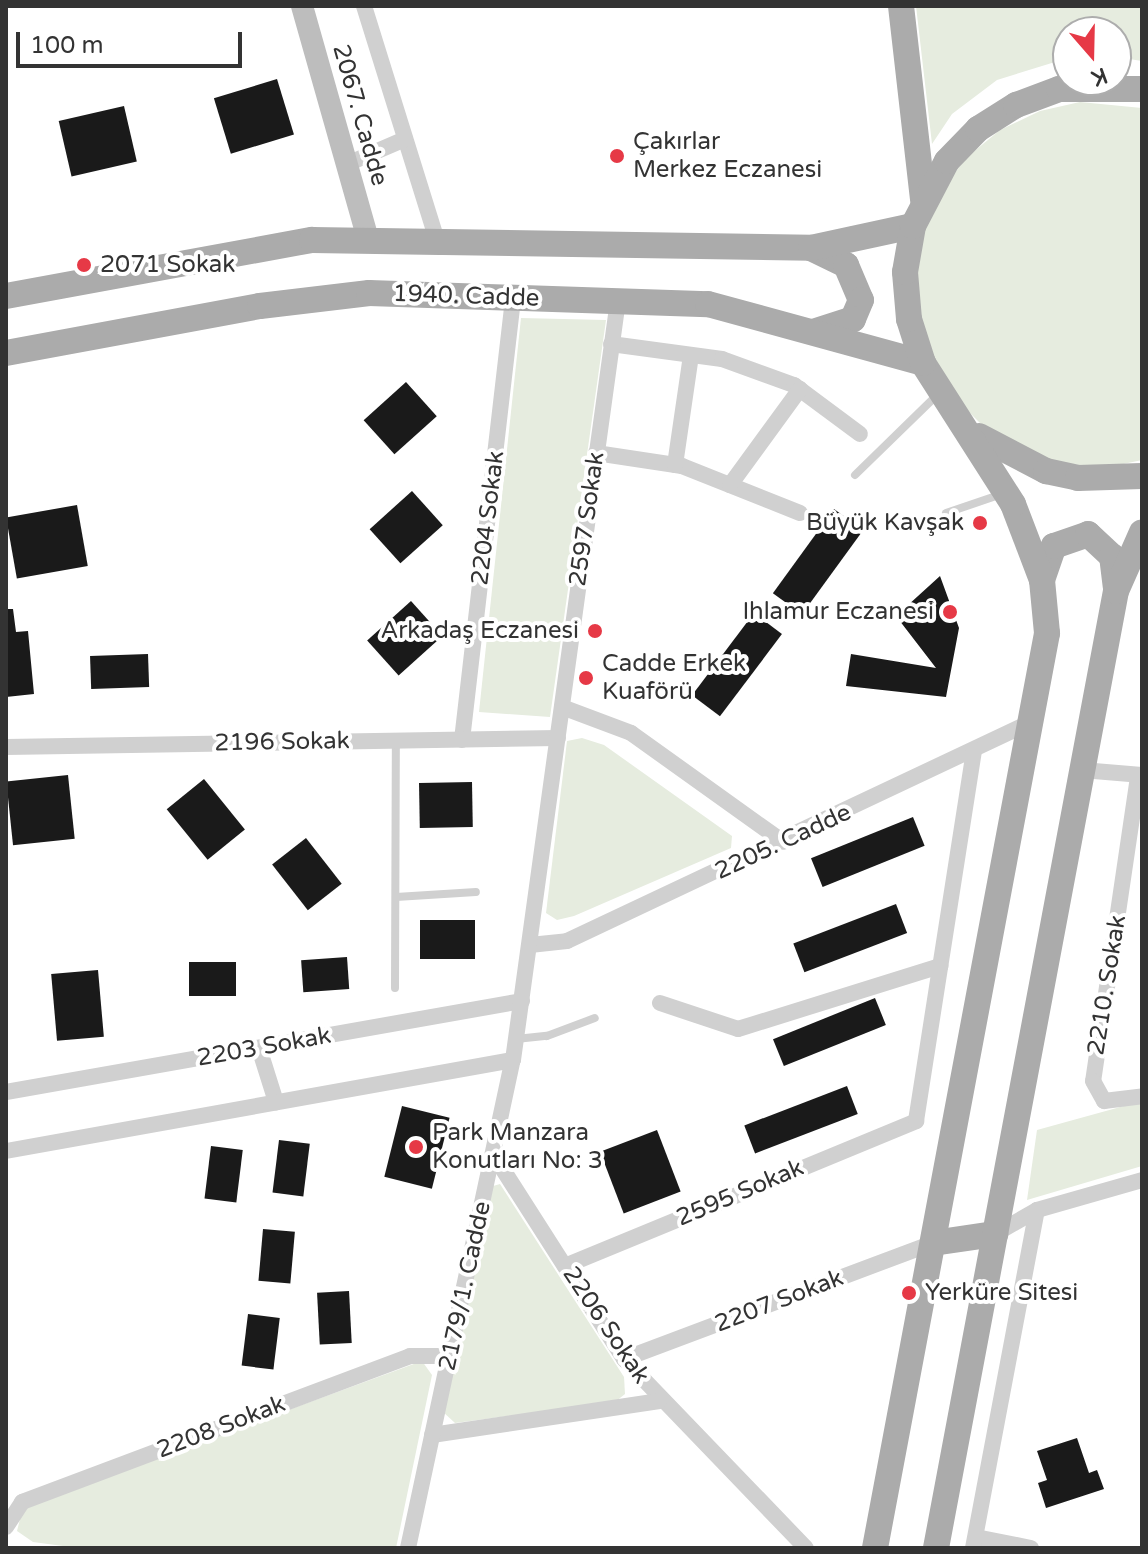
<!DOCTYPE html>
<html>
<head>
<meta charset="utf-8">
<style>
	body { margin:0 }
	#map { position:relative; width:1148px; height:1554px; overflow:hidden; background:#fff; font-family:"Varela Round",sans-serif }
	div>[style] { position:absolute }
	.green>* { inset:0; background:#e6ecdf }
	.building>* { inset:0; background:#1a1a1a; transform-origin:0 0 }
	.lane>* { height:8px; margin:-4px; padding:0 4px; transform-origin:4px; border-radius:4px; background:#d0d0d0 }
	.street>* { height:16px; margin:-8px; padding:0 8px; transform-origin:8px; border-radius:8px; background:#d0d0d0 }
	.secondary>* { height:22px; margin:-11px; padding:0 11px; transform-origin:11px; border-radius:11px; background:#bdbdbd }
	.primary>* { height:26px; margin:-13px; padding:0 13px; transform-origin:13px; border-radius:13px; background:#ababab }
	.dots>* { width:22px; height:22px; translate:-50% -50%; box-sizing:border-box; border:4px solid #fff; border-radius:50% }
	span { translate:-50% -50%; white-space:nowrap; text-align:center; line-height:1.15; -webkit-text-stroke:8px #fff; paint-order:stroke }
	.street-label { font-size:24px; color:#333 }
	.poi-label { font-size:24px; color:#333 }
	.left { translate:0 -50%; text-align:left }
	.right { translate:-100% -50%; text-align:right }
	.frame { position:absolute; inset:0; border:8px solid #333; pointer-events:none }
	.north { position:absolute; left:1052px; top:16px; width:80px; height:80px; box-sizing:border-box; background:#fff; border:2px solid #adadad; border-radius:50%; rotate:160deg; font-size:22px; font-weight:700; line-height:32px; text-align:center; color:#333 }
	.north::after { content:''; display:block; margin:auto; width:28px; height:36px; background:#e63946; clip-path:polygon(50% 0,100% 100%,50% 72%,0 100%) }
	.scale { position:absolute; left:16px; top:32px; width:226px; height:36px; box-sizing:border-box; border:4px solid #333; border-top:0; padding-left:10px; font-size:24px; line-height:28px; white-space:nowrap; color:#333; -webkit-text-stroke:6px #fff; paint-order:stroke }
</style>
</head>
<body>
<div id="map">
	<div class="green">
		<div style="clip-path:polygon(916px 6px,1142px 6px,1142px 61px,1116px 57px,1116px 32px,1068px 32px,1068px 58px,997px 80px,952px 114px,932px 144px)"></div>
		<div style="clip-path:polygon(1080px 102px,1142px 108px,1142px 460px,1109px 467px,1065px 464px,1023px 451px,986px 429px,955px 398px,932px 361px,918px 319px,915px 276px,922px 233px,940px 192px,966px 158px,1000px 130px,1040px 111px)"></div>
		<div style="clip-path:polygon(521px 318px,606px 320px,550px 717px,479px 712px)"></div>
		<div style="clip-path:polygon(582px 738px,604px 745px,732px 836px,731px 848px,574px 916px,557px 920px,546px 913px,567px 741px)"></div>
		<div style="clip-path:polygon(1142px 1101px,1142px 1166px,1027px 1200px,1037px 1130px)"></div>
		<div style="clip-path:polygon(500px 1184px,624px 1377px,625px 1394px,615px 1402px,455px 1423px,442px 1411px,493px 1186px)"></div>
		<div style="clip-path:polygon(422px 1361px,432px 1375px,396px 1548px,78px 1548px,33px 1542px,17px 1531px,23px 1507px)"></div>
	</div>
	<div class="building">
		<div style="left:277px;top:79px;width:58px;height:66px;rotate:73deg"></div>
		<div style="left:124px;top:106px;width:57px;height:67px;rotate:77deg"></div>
		<div style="left:406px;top:382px;width:46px;height:57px;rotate:48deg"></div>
		<div style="left:412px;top:491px;width:46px;height:57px;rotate:48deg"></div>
		<div style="left:77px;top:505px;width:62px;height:72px;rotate:80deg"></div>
		<div style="left:834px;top:509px;width:36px;height:104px;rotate:36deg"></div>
		<div style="clip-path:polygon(940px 576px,959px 628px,946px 697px,846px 686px,851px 654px,936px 668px,896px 616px)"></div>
		<div style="left:411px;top:601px;width:47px;height:59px;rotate:48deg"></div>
		<div style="clip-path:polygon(6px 609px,13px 609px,16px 632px,28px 631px,34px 694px,6px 697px)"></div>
		<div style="left:754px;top:613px;width:35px;height:103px;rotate:37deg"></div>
		<div style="left:148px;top:654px;width:33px;height:58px;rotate:88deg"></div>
		<div style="left:68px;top:775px;width:64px;height:62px;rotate:84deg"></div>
		<div style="left:204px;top:779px;width:65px;height:48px;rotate:51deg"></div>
		<div style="left:472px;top:782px;width:45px;height:53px;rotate:89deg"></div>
		<div style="left:913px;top:817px;width:31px;height:110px;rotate:68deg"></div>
		<div style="left:306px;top:838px;width:58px;height:43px;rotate:52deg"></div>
		<div style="left:896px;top:904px;width:31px;height:110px;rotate:69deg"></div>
		<div style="left:420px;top:920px;width:55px;height:39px"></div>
		<div style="left:347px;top:957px;width:32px;height:46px;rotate:86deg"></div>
		<div style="left:189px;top:962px;width:47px;height:34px"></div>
		<div style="left:98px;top:970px;width:67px;height:47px;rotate:85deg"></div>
		<div style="left:875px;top:998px;width:29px;height:110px;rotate:68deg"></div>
		<div style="left:847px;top:1086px;width:30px;height:110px;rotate:69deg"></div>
		<div style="left:402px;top:1106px;width:49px;height:73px;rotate:14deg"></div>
		<div style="left:657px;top:1130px;width:66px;height:61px;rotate:69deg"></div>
		<div style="left:279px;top:1140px;width:31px;height:53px;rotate:7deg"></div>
		<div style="left:211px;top:1146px;width:32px;height:53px;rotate:7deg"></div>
		<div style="left:263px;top:1229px;width:32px;height:52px;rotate:5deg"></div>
		<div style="left:349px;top:1291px;width:52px;height:32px;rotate:87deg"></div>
		<div style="left:248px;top:1314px;width:32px;height:52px;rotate:7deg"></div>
		<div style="clip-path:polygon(1077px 1438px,1089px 1473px,1097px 1470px,1104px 1489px,1046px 1508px,1038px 1483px,1047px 1480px,1037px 1451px)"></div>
	</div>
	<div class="lane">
		<div style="left:855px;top:475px;width:117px;rotate:-44.3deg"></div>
		<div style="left:946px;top:513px;width:59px;rotate:-18.7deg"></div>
		<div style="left:396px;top:897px;width:80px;rotate:-3.6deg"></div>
		<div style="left:395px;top:988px;width:247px;rotate:-89.8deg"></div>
		<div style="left:516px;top:1039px;width:31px;rotate:-6deg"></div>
		<div style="left:547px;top:1036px;width:51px;rotate:-20.6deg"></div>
	</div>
	<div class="street">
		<div style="left:364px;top:6px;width:245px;rotate:72.7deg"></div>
		<div style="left:347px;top:164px;width:63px;rotate:-23.3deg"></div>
		<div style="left:611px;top:344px;width:112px;rotate:7.7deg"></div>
		<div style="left:722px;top:359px;width:77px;rotate:19.9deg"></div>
		<div style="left:794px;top:385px;width:82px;rotate:36.6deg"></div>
		<div style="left:596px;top:453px;width:87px;rotate:8.6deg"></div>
		<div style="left:682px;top:466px;width:127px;rotate:21.7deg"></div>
		<div style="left:675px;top:465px;width:111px;rotate:-81.7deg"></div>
		<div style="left:730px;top:485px;width:119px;rotate:-53.9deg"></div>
		<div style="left:562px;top:707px;width:74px;rotate:20.6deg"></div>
		<div style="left:631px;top:733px;width:187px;rotate:35.6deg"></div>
		<div style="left:462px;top:740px;width:446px;rotate:-83.4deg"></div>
		<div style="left:6px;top:747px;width:552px;rotate:-0.93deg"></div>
		<div style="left:1082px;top:770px;width:60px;rotate:4.8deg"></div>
		<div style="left:1138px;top:777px;width:307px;rotate:98.4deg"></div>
		<div style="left:1093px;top:1081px;width:23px;rotate:61deg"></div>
		<div style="left:1104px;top:1101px;width:38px;rotate:-7deg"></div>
		<div style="left:530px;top:945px;width:37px;rotate:-6deg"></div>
		<div style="left:567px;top:941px;width:513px;rotate:-25.27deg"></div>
		<div style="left:660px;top:1003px;width:82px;rotate:18.4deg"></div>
		<div style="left:738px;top:1029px;width:212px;rotate:-17.3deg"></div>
		<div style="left:259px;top:1048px;width:57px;rotate:72.5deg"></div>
		<div style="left:6px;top:1092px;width:524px;rotate:-10deg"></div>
		<div style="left:6px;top:1151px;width:515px;rotate:-10.18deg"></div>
		<div style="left:493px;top:1154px;width:243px;rotate:57.4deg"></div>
		<div style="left:624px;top:1359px;width:262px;rotate:46.1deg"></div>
		<div style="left:995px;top:1234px;width:48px;rotate:-29.7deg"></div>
		<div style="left:1037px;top:1210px;width:109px;rotate:-15.9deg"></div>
		<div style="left:565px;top:1266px;width:380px;rotate:-22.4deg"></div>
		<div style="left:916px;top:1121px;width:376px;rotate:-81.1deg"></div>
		<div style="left:624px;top:1359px;width:330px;rotate:-20.6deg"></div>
		<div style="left:432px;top:1435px;width:230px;rotate:-8.5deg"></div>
		<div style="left:6px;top:1527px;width:30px;rotate:-57deg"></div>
		<div style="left:22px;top:1502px;width:415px;rotate:-20.6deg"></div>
		<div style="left:410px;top:1356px;width:39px"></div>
		<div style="left:976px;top:1537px;width:56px;rotate:11.3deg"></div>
		<div style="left:408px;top:1548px;width:499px;rotate:-77.9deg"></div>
		<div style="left:513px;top:1060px;width:767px;rotate:-82.13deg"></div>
		<div style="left:973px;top:1548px;width:344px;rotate:-79.3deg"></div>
	</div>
	<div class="secondary">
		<div style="left:302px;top:6px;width:242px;rotate:74.2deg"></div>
	</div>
	<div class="primary">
		<div style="left:901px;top:6px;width:195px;rotate:83.5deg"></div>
		<div style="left:811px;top:248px;width:39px;rotate:26deg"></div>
		<div style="left:846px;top:265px;width:38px;rotate:67deg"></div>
		<div style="left:861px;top:300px;width:21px;rotate:113deg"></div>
		<div style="left:853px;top:319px;width:40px;rotate:162deg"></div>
		<div style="left:6px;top:296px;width:311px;rotate:-10.4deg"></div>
		<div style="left:312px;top:240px;width:499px;rotate:0.9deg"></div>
		<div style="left:811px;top:248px;width:104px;rotate:-12.2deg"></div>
		<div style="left:6px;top:353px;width:258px;rotate:-10.5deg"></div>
		<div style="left:260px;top:306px;width:110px;rotate:-6.8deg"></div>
		<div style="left:369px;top:293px;width:339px;rotate:1.9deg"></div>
		<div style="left:708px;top:304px;width:223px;rotate:15.3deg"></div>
		<div style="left:979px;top:436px;width:76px;rotate:27.6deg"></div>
		<div style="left:1046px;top:471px;width:33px;rotate:12deg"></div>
		<div style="left:1078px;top:478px;width:64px;rotate:-1.8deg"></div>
		<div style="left:1042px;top:580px;width:36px;rotate:-71deg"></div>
		<div style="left:1054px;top:546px;width:36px;rotate:-19deg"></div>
		<div style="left:1088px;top:534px;width:33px;rotate:43deg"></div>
		<div style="left:1112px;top:556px;width:31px;rotate:83deg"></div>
		<div style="left:933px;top:1243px;width:63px;rotate:-8.3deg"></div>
		<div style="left:875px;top:1548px;width:931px;rotate:-79.35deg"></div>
		<div style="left:1047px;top:633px;width:53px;rotate:-95.4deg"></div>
		<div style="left:1042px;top:580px;width:81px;rotate:-110.9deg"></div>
		<div style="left:1013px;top:504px;width:167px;rotate:-122.6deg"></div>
		<div style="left:923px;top:363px;width:46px;rotate:-107.7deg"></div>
		<div style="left:909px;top:319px;width:47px;rotate:-94.9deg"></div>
		<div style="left:905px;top:272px;width:47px;rotate:-80.1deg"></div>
		<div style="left:913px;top:226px;width:73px;rotate:-62.4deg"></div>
		<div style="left:947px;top:161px;width:45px;rotate:-45.9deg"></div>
		<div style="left:978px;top:129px;width:45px;rotate:-32.3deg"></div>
		<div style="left:1016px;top:105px;width:46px;rotate:-20.4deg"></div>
		<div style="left:1059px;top:89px;width:83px"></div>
		<div style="left:936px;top:1548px;width:974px;rotate:-79.35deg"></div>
		<div style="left:1116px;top:591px;width:64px;rotate:-66.2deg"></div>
	</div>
	<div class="dots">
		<div style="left:617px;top:156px;background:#e63946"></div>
		<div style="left:84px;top:265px;background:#e63946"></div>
		<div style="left:980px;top:523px;background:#e63946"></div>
		<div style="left:950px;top:612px;background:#e63946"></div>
		<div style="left:595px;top:631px;background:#e63946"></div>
		<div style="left:586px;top:678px;background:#e63946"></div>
		<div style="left:416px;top:1147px;background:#e63946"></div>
		<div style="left:909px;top:1293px;background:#e63946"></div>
	</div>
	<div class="street-label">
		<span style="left:360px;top:115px;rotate:74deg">2067. Cadde</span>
		<span style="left:466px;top:296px;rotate:2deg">1940. Cadde</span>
		<span style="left:488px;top:518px;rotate:-83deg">2204 Sokak</span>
		<span style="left:587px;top:519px;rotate:-82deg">2597 Sokak</span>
		<span style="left:282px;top:742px;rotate:-1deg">2196 Sokak</span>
		<span style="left:783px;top:842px;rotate:-25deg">2205. Cadde</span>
		<span style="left:1107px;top:985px;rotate:-81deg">2210. Sokak</span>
		<span style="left:264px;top:1047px;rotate:-10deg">2203 Sokak</span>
		<span style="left:740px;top:1193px;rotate:-23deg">2595 Sokak</span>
		<span style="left:465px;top:1286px;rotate:-78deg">2179/1. Cadde</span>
		<span style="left:779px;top:1301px;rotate:-21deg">2207 Sokak</span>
		<span style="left:606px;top:1325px;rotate:56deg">2206 Sokak</span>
		<span style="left:221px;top:1427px;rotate:-21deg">2208 Sokak</span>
	</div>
	<div class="poi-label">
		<span class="left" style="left:633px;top:156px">Çakırlar<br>Merkez Eczanesi</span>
		<span class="left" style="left:100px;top:265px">2071 Sokak</span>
		<span class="right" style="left:964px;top:523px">Büyük Kavşak</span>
		<span class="right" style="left:934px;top:612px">Ihlamur Eczanesi</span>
		<span class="right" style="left:579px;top:631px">Arkadaş Eczanesi</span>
		<span class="left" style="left:602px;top:678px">Cadde Erkek<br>Kuaförü</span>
		<span class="left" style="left:432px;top:1147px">Park Manzara<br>Konutları No: 3</span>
		<span class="left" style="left:925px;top:1293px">Yerküre Sitesi</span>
	</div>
	<div class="frame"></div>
	<div class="north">K</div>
	<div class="scale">100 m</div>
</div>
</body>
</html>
